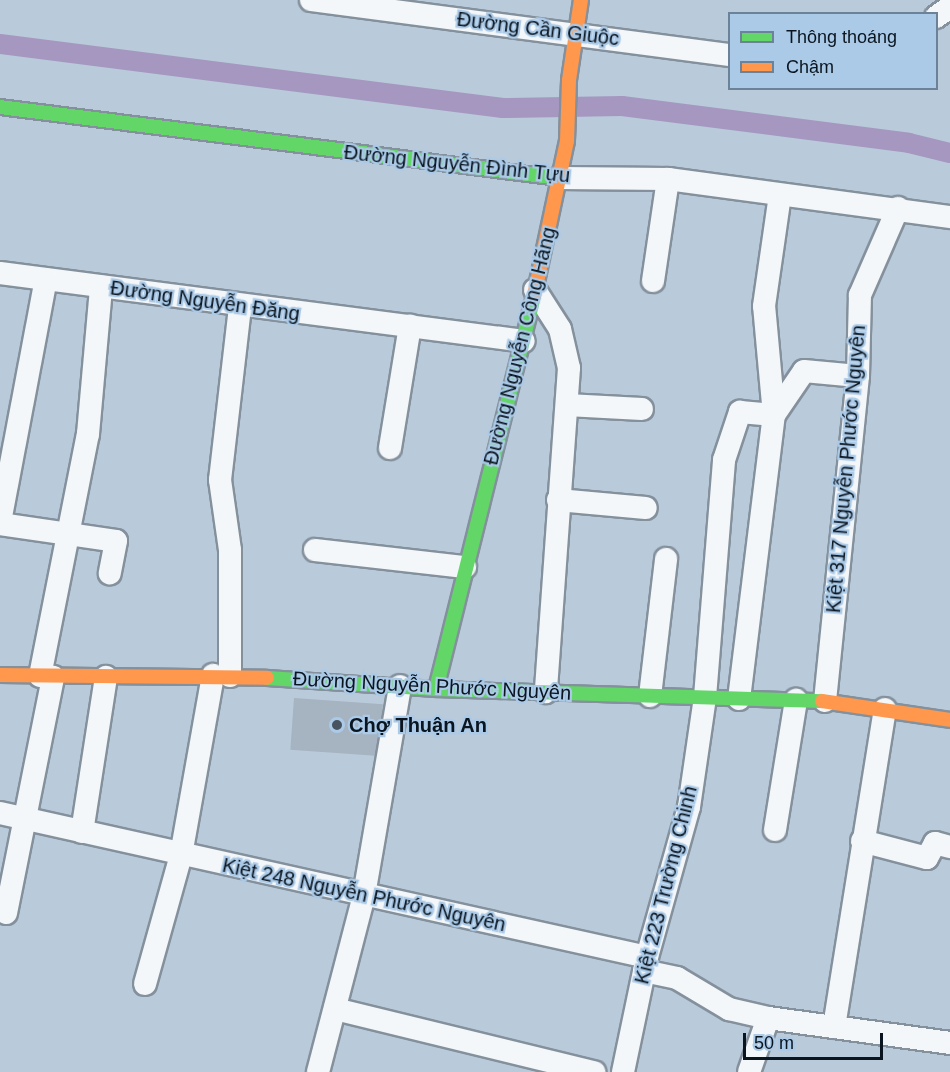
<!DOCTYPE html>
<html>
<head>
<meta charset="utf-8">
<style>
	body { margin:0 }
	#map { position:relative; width:950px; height:1072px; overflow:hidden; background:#b9cada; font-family:Helvetica,sans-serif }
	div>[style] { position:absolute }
	.canal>* { height:20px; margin:-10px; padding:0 10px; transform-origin:10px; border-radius:10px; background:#a597c0 }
	.building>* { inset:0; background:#a6b3c0; transform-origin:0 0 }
	.roads { filter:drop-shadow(2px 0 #84919d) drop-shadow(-2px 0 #84919d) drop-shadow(0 2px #84919d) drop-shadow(0 -2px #84919d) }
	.street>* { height:22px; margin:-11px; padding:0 11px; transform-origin:11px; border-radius:11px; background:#f4f7f9 }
	.fast>* { height:14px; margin:-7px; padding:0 7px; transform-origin:7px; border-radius:7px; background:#63d668 }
	.slow>* { height:14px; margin:-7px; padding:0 7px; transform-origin:7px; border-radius:7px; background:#ff974d }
	.dots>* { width:16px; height:16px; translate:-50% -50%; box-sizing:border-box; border:3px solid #abcae8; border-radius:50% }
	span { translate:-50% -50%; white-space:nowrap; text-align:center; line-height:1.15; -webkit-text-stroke:4.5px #abcae8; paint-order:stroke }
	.street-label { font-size:20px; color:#0a151f }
	.poi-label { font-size:20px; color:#0a151f; font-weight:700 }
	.left { translate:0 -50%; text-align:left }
	.legend { position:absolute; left:728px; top:12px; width:210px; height:78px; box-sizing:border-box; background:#abcae8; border:2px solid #6b8298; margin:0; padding:8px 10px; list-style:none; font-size:18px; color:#0a151f }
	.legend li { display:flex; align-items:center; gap:12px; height:30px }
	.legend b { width:30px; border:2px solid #6b8298 }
	.scale { position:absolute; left:743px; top:1033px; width:140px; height:27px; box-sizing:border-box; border:3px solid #0a151f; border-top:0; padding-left:8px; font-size:18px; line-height:21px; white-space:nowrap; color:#0a151f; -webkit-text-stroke:4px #abcae8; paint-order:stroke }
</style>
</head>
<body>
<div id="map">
	<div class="canal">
		<div style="left:0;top:44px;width:507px;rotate:7.25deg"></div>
		<div style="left:503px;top:108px;width:119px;rotate:-1deg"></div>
		<div style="left:622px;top:106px;width:289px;rotate:7.3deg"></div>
		<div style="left:909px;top:143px;width:42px;rotate:13.7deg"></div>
	</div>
	<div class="building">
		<div style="left:294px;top:698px;width:89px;height:52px;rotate:4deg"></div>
	</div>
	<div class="roads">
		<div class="street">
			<div style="left:311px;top:0;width:423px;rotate:7.5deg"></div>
			<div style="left:936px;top:17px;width:17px;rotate:-36deg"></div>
			<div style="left:559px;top:178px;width:109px;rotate:0.5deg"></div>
			<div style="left:668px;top:179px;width:285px;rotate:7.7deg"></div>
			<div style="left:0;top:273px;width:528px;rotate:7.39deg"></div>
			<div style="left:653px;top:281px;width:103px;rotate:-81.6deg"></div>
			<div style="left:535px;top:290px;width:46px;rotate:57.3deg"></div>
			<div style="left:560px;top:329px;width:40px;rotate:77deg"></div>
			<div style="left:569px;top:368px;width:325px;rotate:94.1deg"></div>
			<div style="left:567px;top:405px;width:75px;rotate:3.1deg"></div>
			<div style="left:390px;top:448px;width:124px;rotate:-80.7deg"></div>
			<div style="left:558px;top:500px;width:88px;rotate:5.2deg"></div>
			<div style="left:0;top:522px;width:247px;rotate:-79.3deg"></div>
			<div style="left:0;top:524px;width:117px;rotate:8.3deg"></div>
			<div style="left:116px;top:541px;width:33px;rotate:101deg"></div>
			<div style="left:315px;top:550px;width:151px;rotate:6.5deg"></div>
			<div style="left:40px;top:676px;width:247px;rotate:-78.8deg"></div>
			<div style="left:88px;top:434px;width:148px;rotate:-84.9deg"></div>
			<div style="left:230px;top:676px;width:126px;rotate:-90deg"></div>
			<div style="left:230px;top:550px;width:71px;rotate:-98.1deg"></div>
			<div style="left:220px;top:480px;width:174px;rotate:-83.4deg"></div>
			<div style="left:650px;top:696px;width:138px;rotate:-83.3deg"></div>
			<div style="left:739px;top:699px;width:286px;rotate:-83deg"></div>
			<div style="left:774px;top:415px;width:109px;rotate:-95.2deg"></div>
			<div style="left:764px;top:306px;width:112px;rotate:-81.8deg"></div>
			<div style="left:825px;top:701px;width:327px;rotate:-84.2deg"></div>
			<div style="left:858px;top:376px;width:81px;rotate:-88.6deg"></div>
			<div style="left:860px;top:295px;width:95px;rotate:-66.4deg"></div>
			<div style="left:0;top:813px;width:663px;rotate:12.55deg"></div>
			<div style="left:775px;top:830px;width:132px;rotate:-80.8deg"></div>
			<div style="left:82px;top:832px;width:157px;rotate:-81.2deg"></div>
			<div style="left:862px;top:841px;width:67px;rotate:14.7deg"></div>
			<div style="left:927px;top:858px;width:17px;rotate:-62deg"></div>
			<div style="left:935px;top:843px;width:16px;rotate:15deg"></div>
			<div style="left:6px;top:913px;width:241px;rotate:-78.7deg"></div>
			<div style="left:644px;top:971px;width:34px;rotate:12deg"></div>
			<div style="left:677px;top:978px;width:61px;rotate:30.8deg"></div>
			<div style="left:729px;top:1009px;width:40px;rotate:13deg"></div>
			<div style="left:145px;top:984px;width:134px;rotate:-74.4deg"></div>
			<div style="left:181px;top:855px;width:183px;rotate:-79.9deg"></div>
			<div style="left:335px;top:1009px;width:267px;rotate:13.7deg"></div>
			<div style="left:834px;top:1027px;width:322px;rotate:-80.9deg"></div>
			<div style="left:318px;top:1072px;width:183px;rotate:-75.4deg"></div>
			<div style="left:364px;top:895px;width:212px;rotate:-80.2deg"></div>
			<div style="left:623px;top:1072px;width:117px;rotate:-78.2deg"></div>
			<div style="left:647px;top:957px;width:156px;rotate:-74.4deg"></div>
			<div style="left:689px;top:807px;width:111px;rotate:-81.7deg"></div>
			<div style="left:705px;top:697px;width:238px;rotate:-85.4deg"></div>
			<div style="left:724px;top:460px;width:51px;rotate:-71.6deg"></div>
			<div style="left:740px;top:412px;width:34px;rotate:5deg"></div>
			<div style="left:774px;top:415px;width:53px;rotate:-55.7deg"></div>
			<div style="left:804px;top:371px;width:54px;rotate:5.3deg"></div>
			<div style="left:749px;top:1072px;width:57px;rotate:-70.6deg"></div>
			<div style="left:768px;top:1018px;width:184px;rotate:7.8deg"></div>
		</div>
		<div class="fast">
			<div style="left:0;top:107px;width:563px;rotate:7.24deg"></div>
			<div style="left:267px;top:678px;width:169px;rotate:3.7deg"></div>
			<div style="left:436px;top:689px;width:386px;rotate:1.8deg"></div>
			<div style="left:436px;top:689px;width:405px;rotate:-76deg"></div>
		</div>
		<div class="slow">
			<div style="left:534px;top:296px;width:158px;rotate:-78deg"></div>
			<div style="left:567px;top:141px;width:61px;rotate:-88.1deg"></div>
			<div style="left:569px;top:80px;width:81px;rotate:-81.5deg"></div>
			<div style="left:0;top:675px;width:267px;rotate:0.6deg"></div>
			<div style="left:822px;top:701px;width:129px;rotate:8.4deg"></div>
		</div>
	</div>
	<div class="dots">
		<div style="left:337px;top:725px;background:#475460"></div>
	</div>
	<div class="street-label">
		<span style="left:538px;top:29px;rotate:7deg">Đường Cần Giuộc</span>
		<span style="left:457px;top:164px;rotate:6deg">Đường Nguyễn Đình Tựu</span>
		<span style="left:205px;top:301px;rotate:8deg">Đường Nguyễn Đăng</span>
		<span style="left:520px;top:346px;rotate:-76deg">Đường Nguyễn Công Hãng</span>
		<span style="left:846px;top:469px;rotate:-85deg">Kiệt 317 Nguyễn Phước Nguyên</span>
		<span style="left:432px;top:686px;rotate:3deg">Đường Nguyễn Phước Nguyên</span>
		<span style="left:666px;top:885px;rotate:-76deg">Kiệt 223 Trường Chinh</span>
		<span style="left:364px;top:895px;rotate:12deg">Kiệt 248 Nguyễn Phước Nguyên</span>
	</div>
	<div class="poi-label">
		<span class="left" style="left:349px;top:725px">Chợ Thuận An</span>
	</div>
	<ul class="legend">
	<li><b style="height:8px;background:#63d668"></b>Thông thoáng</li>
	<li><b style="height:8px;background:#ff974d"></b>Chậm</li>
	</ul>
	<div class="scale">50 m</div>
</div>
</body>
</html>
